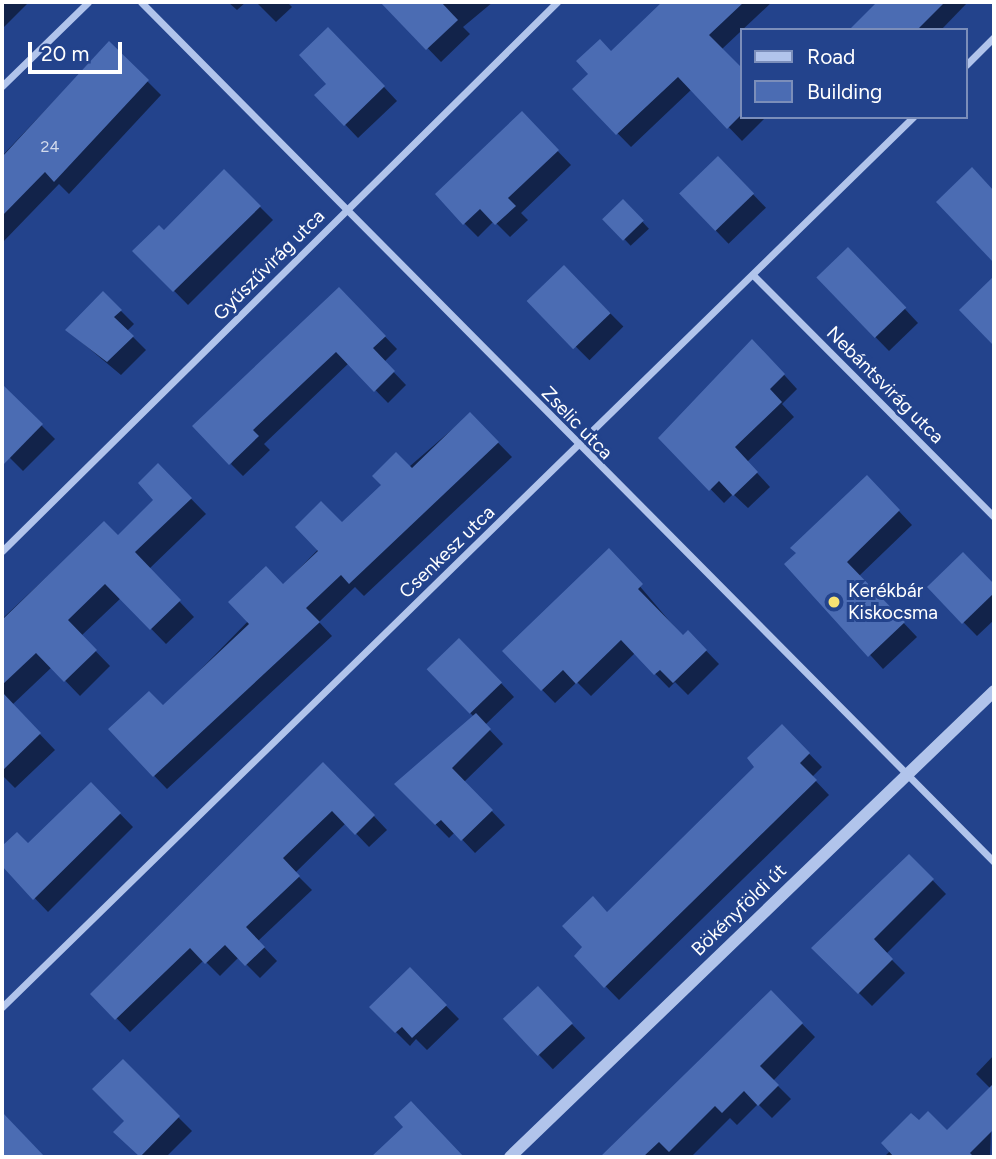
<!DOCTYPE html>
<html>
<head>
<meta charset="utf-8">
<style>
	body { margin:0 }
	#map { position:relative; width:996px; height:1159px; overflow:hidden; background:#23438c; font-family:Figtree,sans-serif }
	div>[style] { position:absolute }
	.shadow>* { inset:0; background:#0007; transform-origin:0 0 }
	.building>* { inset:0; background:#4b6cb3; transform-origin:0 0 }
	.minor>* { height:7px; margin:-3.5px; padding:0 3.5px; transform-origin:3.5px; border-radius:3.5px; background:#b1c4eb }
	.tertiary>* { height:12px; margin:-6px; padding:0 6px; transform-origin:6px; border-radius:6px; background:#b1c4eb }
	.dots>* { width:19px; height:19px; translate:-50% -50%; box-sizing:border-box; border:4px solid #23438c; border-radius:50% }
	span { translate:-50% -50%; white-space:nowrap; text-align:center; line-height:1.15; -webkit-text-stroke:6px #23438c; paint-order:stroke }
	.number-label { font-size:16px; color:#d2daec }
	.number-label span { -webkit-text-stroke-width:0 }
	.street-label { font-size:19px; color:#fff }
	.poi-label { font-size:19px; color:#fff }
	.left { translate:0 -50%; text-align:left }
	.frame { position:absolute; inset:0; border:4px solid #fff; pointer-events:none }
	.legend { position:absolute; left:740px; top:28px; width:228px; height:91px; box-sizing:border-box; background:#23438c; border:2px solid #7b8eba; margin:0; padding:9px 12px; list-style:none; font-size:21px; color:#fff }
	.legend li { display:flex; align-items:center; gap:14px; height:35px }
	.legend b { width:35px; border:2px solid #7b8eba }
	.scale { position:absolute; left:28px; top:42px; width:94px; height:32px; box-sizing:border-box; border:4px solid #fff; border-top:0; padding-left:9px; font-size:21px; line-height:24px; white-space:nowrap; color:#fff; -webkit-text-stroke:5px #23438c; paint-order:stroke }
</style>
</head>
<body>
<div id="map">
	<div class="shadow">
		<div style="clip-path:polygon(2px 2px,29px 2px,2px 29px)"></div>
		<div style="clip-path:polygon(228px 2px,246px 2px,237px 10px)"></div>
		<div style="clip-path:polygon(256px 2px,287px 2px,292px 7px,276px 22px)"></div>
		<div style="clip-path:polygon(394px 2px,493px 2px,463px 27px,470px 34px,441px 62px,388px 7px)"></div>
		<div style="clip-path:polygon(665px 2px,683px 10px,692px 2px,772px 2px,722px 49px,742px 70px,742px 117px,766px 117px,742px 141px,692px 89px,631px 147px,575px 90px)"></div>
		<div style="clip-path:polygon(879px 2px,968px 2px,941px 30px,852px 30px)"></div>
		<div style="clip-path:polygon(342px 42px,397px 101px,358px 138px,317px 95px,329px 84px)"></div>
		<div style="clip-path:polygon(109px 43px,161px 95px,69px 194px,59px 184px,2px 243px,2px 156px)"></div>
		<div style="clip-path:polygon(522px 114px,571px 165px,521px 213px,528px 220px,510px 237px,494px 221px,478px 237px,464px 223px)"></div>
		<div style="left:718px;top:158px;width:69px;height:52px;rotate:46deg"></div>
		<div style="clip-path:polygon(224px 171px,273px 220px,188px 305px,135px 251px,164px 232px)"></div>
		<div style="left:623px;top:201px;width:38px;height:25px;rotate:47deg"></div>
		<div style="clip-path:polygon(861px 262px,918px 323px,889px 351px,818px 278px)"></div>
		<div style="left:564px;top:267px;width:84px;height:48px;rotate:45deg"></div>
		<div style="clip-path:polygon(339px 289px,397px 349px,384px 362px,406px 385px,388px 403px,349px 363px,264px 444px,270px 450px,243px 476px,231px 464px)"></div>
		<div style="clip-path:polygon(103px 293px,134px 324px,127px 331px,146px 350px,121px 375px,67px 330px)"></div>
		<div style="clip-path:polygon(766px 355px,797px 389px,782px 404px,794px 417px,747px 462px,770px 487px,748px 508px,733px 494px,724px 503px,661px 438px)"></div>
		<div style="clip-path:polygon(7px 391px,55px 439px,23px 471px,2px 450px)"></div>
		<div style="clip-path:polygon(470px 414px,512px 457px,364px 596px,355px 587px,319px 622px,332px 636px,167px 789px,110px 730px,163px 708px,342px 525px)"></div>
		<div style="clip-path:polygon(158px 465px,206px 514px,149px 569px,194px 617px,166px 644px,121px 598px,81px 636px,110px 666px,80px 696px,52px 667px,12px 705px,55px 750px,15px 788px,2px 775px,2px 619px,104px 523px,118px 537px,156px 500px)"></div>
		<div style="clip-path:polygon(880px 491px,912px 525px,859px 576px,917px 637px,883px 669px,787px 564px)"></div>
		<div style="clip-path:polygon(609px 550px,683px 637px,688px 632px,719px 664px,688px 695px,675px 682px,669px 688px,635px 653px,591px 696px,577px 682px,555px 703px,504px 651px)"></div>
		<div style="clip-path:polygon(963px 554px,994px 586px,994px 620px,977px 636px,929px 587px)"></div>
		<div style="clip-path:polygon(473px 653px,514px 697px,485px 725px,503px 744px,464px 782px,505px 825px,475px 853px,455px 832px,449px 838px,396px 784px,474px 717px,430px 669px)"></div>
		<div style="clip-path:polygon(782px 726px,822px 767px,812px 777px,829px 795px,619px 1000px,576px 956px,608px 914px,757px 767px)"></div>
		<div style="clip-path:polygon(337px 777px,387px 830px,369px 847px,346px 823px,295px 873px,312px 890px,258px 941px,277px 961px,260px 978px,239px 957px,220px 976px,204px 960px,130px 1032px,93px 994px)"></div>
		<div style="clip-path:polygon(91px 784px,133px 827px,48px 912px,2px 864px,2px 849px,17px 834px,28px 845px)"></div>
		<div style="clip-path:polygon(909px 856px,946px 894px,886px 954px,905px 973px,872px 1006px,814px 948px)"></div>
		<div style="clip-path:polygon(410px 969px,459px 1019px,427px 1050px,416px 1039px,410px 1046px,371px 1007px)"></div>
		<div style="left:538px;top:989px;width:68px;height:45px;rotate:46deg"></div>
		<div style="clip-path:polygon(771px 992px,815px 1037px,773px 1081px,791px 1099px,772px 1118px,758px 1104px,737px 1125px,730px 1118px,691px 1157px,602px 1157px)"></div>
		<div style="clip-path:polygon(994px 1055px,990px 1157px,884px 1157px,919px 1123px,947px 1133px,991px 1089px,976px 1074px)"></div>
		<div style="clip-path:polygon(123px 1062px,192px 1131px,166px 1157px,141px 1157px,115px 1132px,126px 1121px)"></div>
	</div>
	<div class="building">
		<div style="clip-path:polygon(380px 2px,441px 2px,458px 20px,426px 50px)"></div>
		<div style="clip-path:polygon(662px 2px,744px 2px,709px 35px,742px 68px,742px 114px,727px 129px,678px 77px,616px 135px,572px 89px,588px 74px,576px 61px,600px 39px,611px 51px)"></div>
		<div style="clip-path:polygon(877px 2px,945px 2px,917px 30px,849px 30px)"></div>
		<div style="clip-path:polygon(328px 27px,385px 86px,344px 126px,314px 95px,326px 84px,299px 55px)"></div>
		<div style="clip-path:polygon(109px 41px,149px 80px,54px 182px,45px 172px,2px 216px,2px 157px)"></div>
		<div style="clip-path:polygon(522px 111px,559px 150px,508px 198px,516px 206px,495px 225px,480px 209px,463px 225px,435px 194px)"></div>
		<div style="left:718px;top:156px;width:52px;height:54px;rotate:46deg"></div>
		<div style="clip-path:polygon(972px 167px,994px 191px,994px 263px,936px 202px)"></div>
		<div style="clip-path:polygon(224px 169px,261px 206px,173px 292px,132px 251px,159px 225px,164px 230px)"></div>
		<div style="left:623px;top:199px;width:30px;height:29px;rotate:46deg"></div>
		<div style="left:848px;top:247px;width:84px;height:44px;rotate:46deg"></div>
		<div style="left:564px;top:265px;width:67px;height:52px;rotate:46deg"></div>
		<div style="clip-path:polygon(994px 276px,994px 346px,959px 310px)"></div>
		<div style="clip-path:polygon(339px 287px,386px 336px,373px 348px,395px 371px,374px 392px,336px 352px,253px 430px,259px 436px,229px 465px,192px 426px)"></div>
		<div style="clip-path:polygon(103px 291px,122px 310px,114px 317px,134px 336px,107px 362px,65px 330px)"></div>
		<div style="clip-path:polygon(752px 339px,785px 374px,770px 389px,782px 402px,735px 447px,758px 472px,733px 496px,719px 481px,709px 491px,658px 438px)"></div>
		<div style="clip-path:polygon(2px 384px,43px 424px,2px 466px)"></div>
		<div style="clip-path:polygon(470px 412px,499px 442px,349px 584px,341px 575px,306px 608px,320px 622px,153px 777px,108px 729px,149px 691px,163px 705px,249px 624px,228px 602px,266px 566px,283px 584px,318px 551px,295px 527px,321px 501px,342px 522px,381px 485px,372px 476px,396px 452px,412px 468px)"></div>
		<div style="clip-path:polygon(158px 463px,192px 498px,135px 552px,181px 600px,150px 630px,105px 584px,68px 620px,97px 650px,64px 682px,36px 653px,2px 685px,2px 620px,104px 521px,118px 535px,153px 500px,138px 483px)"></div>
		<div style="clip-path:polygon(867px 475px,900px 510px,847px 562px,905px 622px,868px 657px,784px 564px,796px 553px,790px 548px)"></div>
		<div style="clip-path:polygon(609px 548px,643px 584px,638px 589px,683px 635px,688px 630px,707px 650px,673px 683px,660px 670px,654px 675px,621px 640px,576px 684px,563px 670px,541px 691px,502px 651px)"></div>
		<div style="clip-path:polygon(963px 552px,994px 584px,994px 593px,962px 624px,927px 587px)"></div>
		<div style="left:459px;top:638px;width:62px;height:45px;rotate:46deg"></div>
		<div style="clip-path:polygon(2px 692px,41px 733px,2px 771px)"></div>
		<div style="clip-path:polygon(476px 713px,491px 729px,452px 768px,493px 810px,461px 841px,441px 820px,435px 825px,394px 784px)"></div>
		<div style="clip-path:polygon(782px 724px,810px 753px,800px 763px,817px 780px,604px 988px,574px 956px,582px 947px,562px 926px,593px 896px,607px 912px,754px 767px,747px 758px)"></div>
		<div style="clip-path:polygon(323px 762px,375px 815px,355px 835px,332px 811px,283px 858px,300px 876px,246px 927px,265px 947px,245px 966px,225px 945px,205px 964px,190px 948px,115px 1020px,90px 994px)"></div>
		<div style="clip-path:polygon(91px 782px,121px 813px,33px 900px,2px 866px,2px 846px,17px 832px,28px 843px)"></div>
		<div style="clip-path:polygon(909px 854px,934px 879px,874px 939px,893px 959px,858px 994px,811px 948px)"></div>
		<div style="clip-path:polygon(410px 967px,447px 1005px,412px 1038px,402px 1027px,395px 1033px,369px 1007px)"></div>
		<div style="left:538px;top:986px;width:51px;height:48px;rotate:47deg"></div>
		<div style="clip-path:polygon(771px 990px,803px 1023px,760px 1066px,779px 1085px,758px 1106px,744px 1091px,722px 1113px,715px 1106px,669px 1152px,659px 1142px,643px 1157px,600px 1157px)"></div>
		<div style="clip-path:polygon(123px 1059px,180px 1116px,140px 1157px,113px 1132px,124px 1121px,92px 1089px)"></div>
		<div style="clip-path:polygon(994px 1083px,994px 1129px,970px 1153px,974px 1157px,894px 1157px,881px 1143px,911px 1113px,919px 1120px,928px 1111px,947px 1130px)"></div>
		<div style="clip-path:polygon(411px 1101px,464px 1157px,371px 1157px,403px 1127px,394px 1117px)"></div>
		<div style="clip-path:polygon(2px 1112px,45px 1157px,2px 1157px)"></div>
	</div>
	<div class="minor">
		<div style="left:141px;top:2px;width:1211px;rotate:45.23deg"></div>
		<div style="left:966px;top:65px;width:40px;rotate:-45deg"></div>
		<div style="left:2px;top:86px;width:120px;rotate:-44.3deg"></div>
		<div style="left:753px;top:275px;width:342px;rotate:45.1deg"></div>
		<div style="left:2px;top:551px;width:781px;rotate:-44.69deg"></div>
		<div style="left:2px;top:1007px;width:1274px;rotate:-44.33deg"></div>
	</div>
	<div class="tertiary">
		<div style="left:510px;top:1157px;width:672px;rotate:-43.91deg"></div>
	</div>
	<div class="dots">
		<div style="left:834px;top:602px;background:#f7e273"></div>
	</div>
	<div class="number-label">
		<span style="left:50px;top:147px">24</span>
	</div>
	<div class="street-label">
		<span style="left:269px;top:265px;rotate:-45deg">Gyűszűvirág utca</span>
		<span style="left:885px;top:385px;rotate:45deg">Nebántsvirág utca</span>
		<span style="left:577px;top:423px;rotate:46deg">Zselic utca</span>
		<span style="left:447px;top:552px;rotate:-44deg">Csenkesz utca</span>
		<span style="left:739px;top:910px;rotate:-44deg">Bökényföldi út</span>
	</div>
	<div class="poi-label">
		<span class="left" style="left:848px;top:602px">Kerékbár<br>Kiskocsma</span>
	</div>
	<div class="frame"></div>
	<ul class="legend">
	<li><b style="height:9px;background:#b1c4eb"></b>Road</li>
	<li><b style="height:19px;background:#4b6cb3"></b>Building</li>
	</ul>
	<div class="scale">20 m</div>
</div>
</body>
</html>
